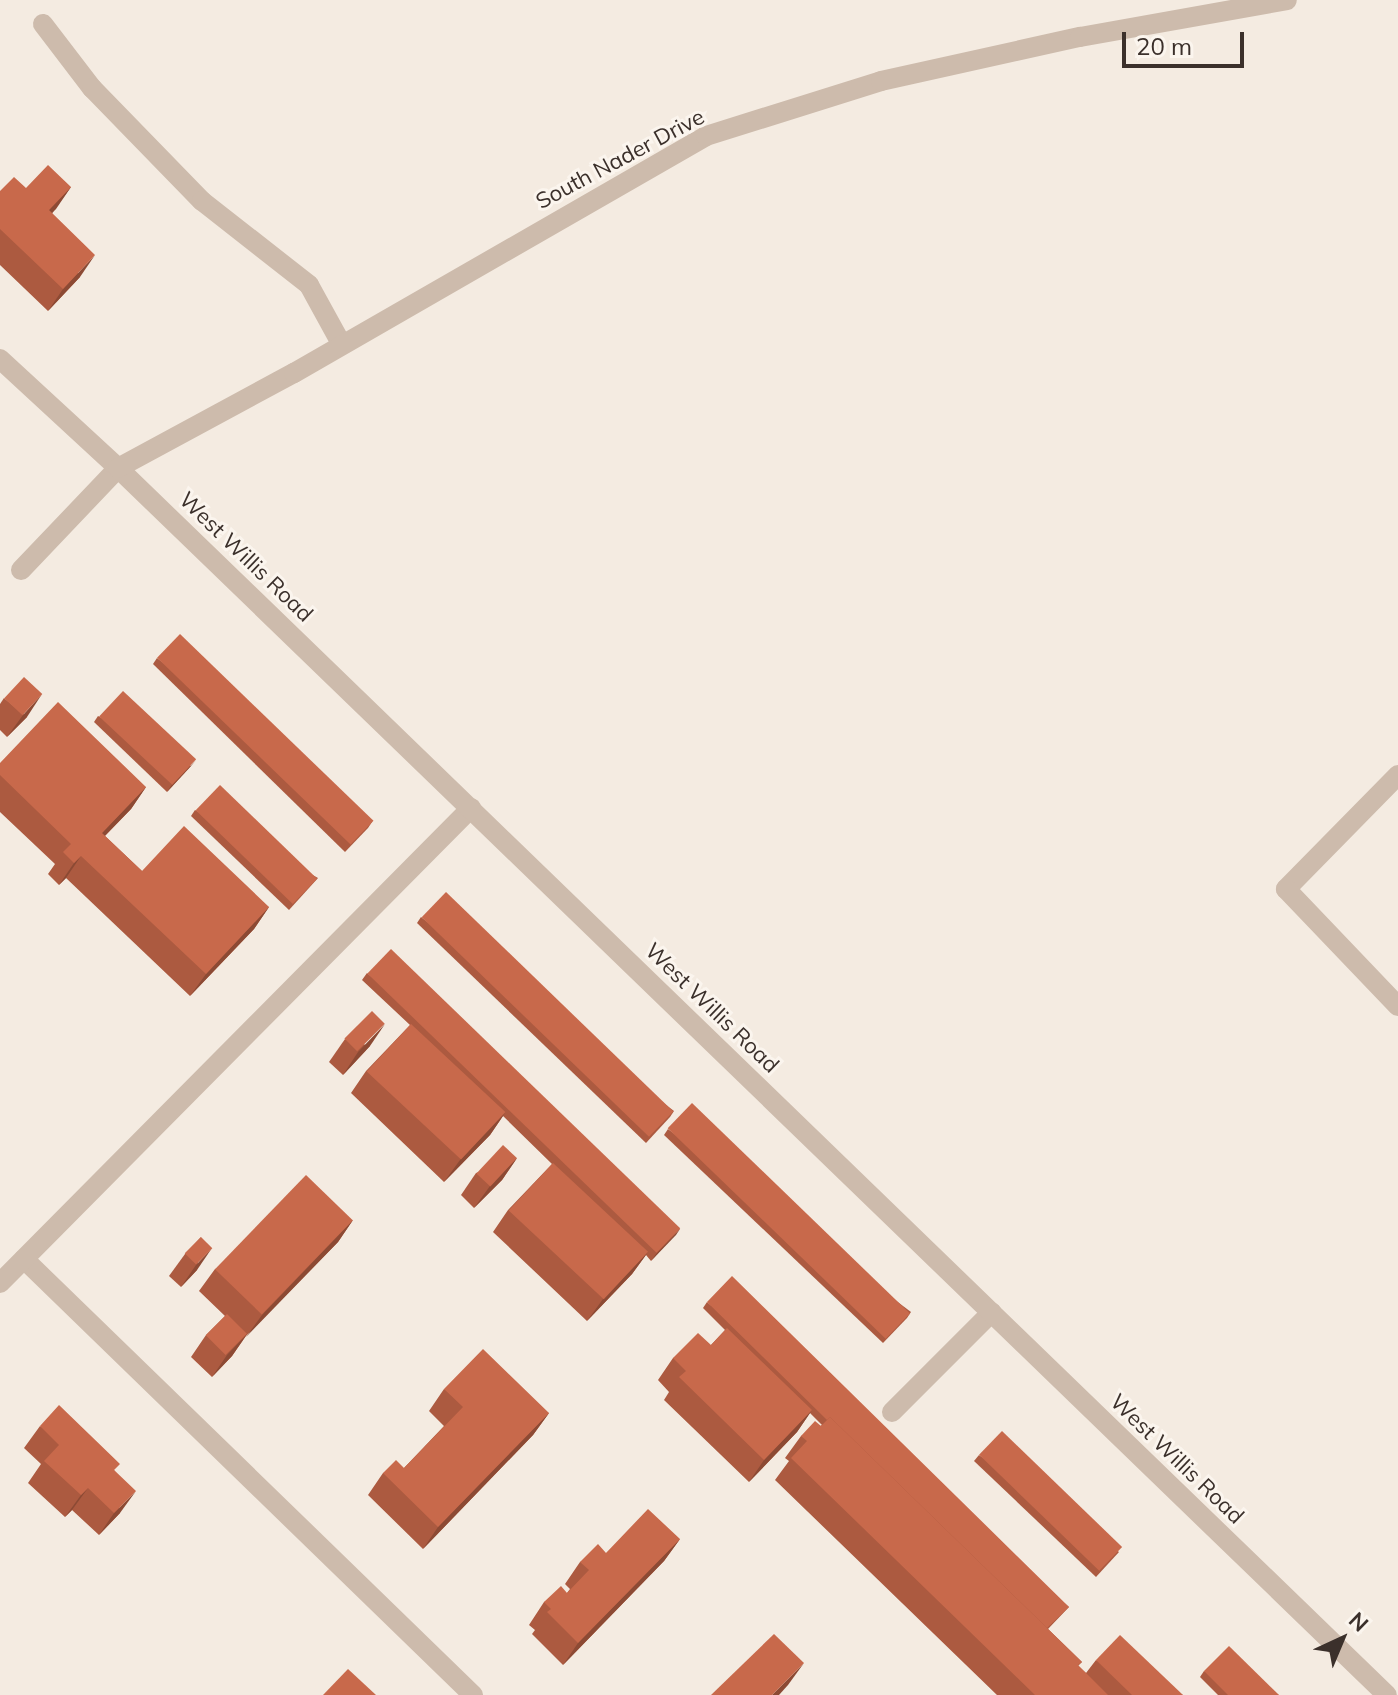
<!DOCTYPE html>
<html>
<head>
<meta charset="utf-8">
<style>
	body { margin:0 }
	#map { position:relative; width:1398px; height:1695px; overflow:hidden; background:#f4ebe1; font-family:Mulish,sans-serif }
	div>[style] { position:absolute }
	.service>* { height:20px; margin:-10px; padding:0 10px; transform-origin:10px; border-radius:10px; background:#cdbbac }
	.minor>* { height:20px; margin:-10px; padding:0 10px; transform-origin:10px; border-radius:10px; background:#cdbbac }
	.wall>* { inset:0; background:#ac5a40 }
	.shaded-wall>* { inset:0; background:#8c4a34 }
	.building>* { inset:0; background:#c8694b; transform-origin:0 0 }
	span { translate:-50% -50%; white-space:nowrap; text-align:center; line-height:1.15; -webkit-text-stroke:6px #fbf5ee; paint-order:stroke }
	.street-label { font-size:22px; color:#3b302b }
	.north { position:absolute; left:1302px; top:1599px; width:80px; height:80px; -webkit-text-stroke:6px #fbf5ee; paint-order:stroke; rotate:44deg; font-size:22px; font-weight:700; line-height:32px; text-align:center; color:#3b302b }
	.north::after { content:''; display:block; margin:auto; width:28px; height:36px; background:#3b302b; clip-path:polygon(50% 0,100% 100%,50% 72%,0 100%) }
	.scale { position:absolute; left:1122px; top:32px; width:122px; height:36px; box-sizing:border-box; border:4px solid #3b302b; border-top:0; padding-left:10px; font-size:24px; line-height:28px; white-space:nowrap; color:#3b302b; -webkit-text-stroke:6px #fbf5ee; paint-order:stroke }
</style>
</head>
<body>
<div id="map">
	<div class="service">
		<div style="left:43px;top:24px;width:81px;rotate:52.6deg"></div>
		<div style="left:92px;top:88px;width:158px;rotate:45.8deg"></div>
		<div style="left:202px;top:201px;width:136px;rotate:38.1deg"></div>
		<div style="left:309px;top:285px;width:68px;rotate:61.2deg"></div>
		<div style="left:21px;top:570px;width:141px;rotate:-46.4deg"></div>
		<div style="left:1398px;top:775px;width:160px;rotate:134.5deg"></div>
		<div style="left:1286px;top:889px;width:162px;rotate:46.3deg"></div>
		<div style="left:24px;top:1259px;width:626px;rotate:44.16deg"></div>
		<div style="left:0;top:1283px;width:669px;rotate:-45.24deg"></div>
		<div style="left:892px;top:1412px;width:141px;rotate:-45deg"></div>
	</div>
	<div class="minor">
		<div style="left:0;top:359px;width:161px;rotate:42.7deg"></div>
		<div style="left:118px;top:468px;width:1765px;rotate:44.04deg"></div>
		<div style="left:118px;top:468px;width:200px;rotate:-28.4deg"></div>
		<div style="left:294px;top:373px;width:475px;rotate:-29.9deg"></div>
		<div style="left:706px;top:136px;width:183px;rotate:-17.4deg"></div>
		<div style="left:881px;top:81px;width:204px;rotate:-12.5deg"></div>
		<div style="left:1080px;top:37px;width:210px;rotate:-10.1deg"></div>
	</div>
	<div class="wall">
		<div style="clip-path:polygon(71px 187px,52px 213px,80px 277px,48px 311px,0 265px,0 191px,26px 188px)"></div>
		<div style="clip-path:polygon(157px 658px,372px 822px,368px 828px,345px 852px,153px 664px)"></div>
		<div style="clip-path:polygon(4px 698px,27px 717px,7px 737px,0 730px,0 704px)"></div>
		<div style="clip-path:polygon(98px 716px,191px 766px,167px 792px,94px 722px)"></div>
		<div style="clip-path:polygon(0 763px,146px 787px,131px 809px,105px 836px,142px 871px,269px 907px,254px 929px,190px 996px,66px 878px,59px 885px,48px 874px,55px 864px,0 812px)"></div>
		<div style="clip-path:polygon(195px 810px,318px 878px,289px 910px,191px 816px)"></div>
		<div style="clip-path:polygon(421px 917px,674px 1111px,670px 1117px,646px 1143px,417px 923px)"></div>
		<div style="clip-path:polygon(367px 973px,680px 1229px,651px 1261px,646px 1255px,632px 1274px,587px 1321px,493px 1232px,508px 1210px,552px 1164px,503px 1116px,490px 1135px,444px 1182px,351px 1093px,366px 1071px,410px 1025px,362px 980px)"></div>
		<div style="clip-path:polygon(345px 1039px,370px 1046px,343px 1075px,329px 1062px)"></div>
		<div style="clip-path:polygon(668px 1129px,911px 1312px,907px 1318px,883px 1343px,664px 1135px)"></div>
		<div style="clip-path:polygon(517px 1158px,502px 1180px,474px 1208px,461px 1195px,476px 1173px)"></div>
		<div style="clip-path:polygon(353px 1220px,338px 1242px,246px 1336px,232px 1356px,212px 1377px,191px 1357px,206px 1335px,225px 1316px,199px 1291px,215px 1269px)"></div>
		<div style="clip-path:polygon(201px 1237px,197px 1270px,181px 1287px,169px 1276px,185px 1254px)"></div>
		<div style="clip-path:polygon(707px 1302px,1069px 1607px,1048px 1629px,1082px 1662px,1078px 1666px,1086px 1673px,1096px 1660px,1183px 1695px,997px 1695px,775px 1480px,789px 1461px,785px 1458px,801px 1436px,822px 1425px,810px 1413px,797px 1432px,749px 1482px,664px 1400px,669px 1392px,658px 1380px,673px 1358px,711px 1345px,725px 1330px,703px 1308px)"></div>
		<div style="clip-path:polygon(444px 1389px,549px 1413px,533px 1435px,423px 1549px,368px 1495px,383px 1473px,404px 1468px,444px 1426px,429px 1411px)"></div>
		<div style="clip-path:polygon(40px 1426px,115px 1471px,120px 1513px,99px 1535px,72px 1510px,65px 1517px,28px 1483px,41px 1464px,24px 1448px)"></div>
		<div style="clip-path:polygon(979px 1455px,1119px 1552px,1096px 1577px,974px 1461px)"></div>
		<div style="clip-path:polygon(680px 1539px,664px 1561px,563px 1665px,532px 1634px,535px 1630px,529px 1625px,544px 1602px,567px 1593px,570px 1589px,565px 1584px,580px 1562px,606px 1553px)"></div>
		<div style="clip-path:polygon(1204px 1671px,1279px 1695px,1218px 1695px,1200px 1677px)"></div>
	</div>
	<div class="shaded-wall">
		<div style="clip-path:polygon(71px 187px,56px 209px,34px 232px,49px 210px)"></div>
		<div style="clip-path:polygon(95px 255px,80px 277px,48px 311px,63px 289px)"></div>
		<div style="clip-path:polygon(42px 694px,27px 717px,7px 737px,23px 715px)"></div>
		<div style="clip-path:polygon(196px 760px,191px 766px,167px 792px,171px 786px)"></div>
		<div style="clip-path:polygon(146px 787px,131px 809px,86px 855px,102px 833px)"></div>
		<div style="clip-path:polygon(81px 856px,66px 878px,59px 885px,74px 863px)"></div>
		<div style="clip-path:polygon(269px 907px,254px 929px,190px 996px,206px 974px)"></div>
		<div style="clip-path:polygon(385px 1024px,370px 1046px,343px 1075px,358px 1052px)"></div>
		<div style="clip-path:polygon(505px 1113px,490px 1135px,444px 1182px,460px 1160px)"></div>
		<div style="clip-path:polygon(517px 1158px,502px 1180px,474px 1208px,490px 1186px)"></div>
		<div style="clip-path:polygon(353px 1220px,338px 1242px,246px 1337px,262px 1315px)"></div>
		<div style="clip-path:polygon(680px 1229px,676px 1235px,651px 1261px,656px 1254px)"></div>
		<div style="clip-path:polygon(212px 1248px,197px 1270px,181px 1287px,196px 1265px)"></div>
		<div style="clip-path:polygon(648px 1252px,632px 1274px,587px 1321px,603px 1299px)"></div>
		<div style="clip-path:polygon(247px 1334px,232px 1356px,212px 1377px,227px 1355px)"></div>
		<div style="clip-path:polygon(812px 1410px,797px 1432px,749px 1482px,764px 1460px)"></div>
		<div style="clip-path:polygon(549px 1413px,533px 1435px,423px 1549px,438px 1527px)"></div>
		<div style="clip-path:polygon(88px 1488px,72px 1510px,65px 1517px,81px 1495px)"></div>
		<div style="clip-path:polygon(136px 1491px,120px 1513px,99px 1535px,114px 1513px)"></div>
		<div style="clip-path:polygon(680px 1539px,664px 1561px,563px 1665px,578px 1643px)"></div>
		<div style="clip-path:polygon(804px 1663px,788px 1685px,779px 1695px,772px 1695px)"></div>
	</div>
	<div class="building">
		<div style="clip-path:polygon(48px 165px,71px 187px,49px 210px,95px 255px,63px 289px,0 229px,0 191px,14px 177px,26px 188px)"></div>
		<div style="left:180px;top:634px;width:269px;height:33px;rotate:44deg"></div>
		<div style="left:24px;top:677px;width:25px;height:29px;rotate:43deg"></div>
		<div style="left:123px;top:691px;width:100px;height:35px;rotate:43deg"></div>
		<div style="clip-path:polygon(58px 702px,146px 787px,102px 833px,142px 871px,184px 826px,269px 907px,206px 974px,81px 856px,74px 863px,63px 852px,71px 844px,0 775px,0 763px)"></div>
		<div style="left:220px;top:785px;width:135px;height:35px;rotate:44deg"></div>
		<div style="left:446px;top:892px;width:316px;height:35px;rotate:44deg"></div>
		<div style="left:391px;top:949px;width:402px;height:34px;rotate:44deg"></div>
		<div style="left:372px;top:1011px;width:18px;height:39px;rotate:45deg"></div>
		<div style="left:411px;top:1024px;width:129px;height:65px;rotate:43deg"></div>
		<div style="left:692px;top:1103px;width:303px;height:35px;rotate:44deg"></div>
		<div style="left:503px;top:1145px;width:19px;height:39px;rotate:43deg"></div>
		<div style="left:553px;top:1163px;width:130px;height:65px;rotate:43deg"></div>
		<div style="left:306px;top:1175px;width:65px;height:131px;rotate:44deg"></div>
		<div style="left:201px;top:1237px;width:16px;height:23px;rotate:45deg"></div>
		<div style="clip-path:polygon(732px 1276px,1069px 1607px,1047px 1628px,830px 1417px,827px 1420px,707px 1302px)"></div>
		<div style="left:227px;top:1314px;width:28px;height:30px;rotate:45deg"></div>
		<div style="clip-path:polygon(727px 1328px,812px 1410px,764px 1460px,679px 1377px,686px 1371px,673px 1358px,698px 1333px,711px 1345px)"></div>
		<div style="clip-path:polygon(483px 1349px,549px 1413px,438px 1527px,383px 1473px,396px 1460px,404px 1468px,463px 1407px,444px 1389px)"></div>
		<div style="clip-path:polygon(59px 1405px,120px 1464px,114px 1470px,136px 1491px,114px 1513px,88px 1488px,81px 1495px,44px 1461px,59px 1445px,40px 1426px)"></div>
		<div style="clip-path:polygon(830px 1417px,1082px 1662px,1078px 1665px,1108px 1695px,1035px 1695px,791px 1458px,807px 1441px,801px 1436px,815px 1421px,821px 1426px)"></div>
		<div style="left:1002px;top:1431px;width:167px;height:33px;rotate:44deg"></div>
		<div style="clip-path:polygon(648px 1509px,680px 1539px,578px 1643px,547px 1612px,551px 1609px,544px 1602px,561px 1586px,567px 1593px,589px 1570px,580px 1562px,598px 1544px,606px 1553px)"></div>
		<div style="clip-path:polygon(774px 1634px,804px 1663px,772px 1695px,711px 1695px)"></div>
		<div style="clip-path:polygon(1120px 1635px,1183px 1695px,1132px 1695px,1096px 1660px)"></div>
		<div style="clip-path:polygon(1229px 1646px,1279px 1695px,1228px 1695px,1204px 1671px)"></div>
		<div style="clip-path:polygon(348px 1669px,376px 1695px,323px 1695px)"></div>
	</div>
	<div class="street-label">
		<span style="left:620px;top:159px;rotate:-28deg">South Nader Drive</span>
		<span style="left:246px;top:557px;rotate:44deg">West Willis Road</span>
		<span style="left:712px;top:1008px;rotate:44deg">West Willis Road</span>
		<span style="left:1177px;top:1459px;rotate:44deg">West Willis Road</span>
	</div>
	<div class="north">N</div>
	<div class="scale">20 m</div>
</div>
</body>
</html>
